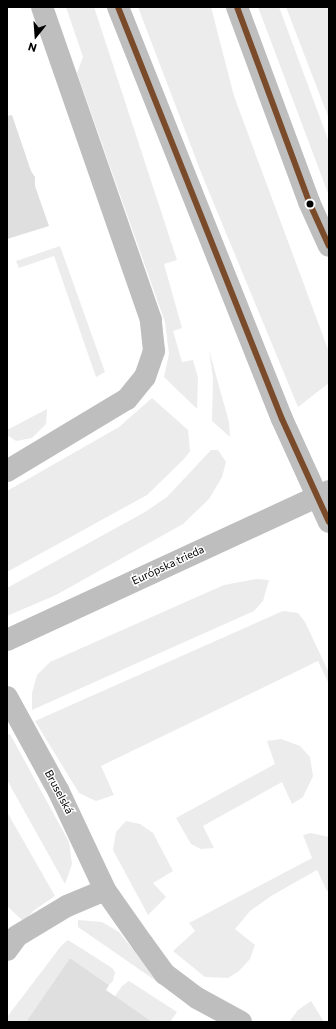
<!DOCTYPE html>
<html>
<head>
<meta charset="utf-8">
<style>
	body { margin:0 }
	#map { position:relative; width:336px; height:1029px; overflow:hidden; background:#fff; font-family:Commissioner,sans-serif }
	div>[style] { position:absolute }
	.green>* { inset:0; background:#ececec }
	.building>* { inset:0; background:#dfdfdf }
	.minor>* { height:22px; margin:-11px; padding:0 11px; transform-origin:11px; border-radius:11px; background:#bebebe }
	.bus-1>* { height:6px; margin:-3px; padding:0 3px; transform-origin:3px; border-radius:3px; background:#7a4b2a }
	.dots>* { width:11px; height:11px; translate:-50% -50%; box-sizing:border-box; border:2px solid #fff; border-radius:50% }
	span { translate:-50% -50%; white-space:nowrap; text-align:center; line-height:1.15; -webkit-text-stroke:3px #fff; paint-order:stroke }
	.street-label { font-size:11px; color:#000 }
	.frame { position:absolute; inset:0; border:8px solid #000; pointer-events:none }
	.north { position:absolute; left:16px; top:16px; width:40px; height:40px; -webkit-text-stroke:3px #fff; paint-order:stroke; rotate:197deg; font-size:11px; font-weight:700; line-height:16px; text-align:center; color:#000 }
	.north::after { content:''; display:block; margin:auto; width:14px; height:18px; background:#000; clip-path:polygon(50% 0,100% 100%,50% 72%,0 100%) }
</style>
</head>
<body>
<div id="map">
	<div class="green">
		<div style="clip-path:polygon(66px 7px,94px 7px,177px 260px,164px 264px,182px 328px,173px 331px,182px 362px,193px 360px,198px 378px,197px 409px,164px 377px,169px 354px,165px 322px,77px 73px,83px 57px)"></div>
		<div style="clip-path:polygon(138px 7px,211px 7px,234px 96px,329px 352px,329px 383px,298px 407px,202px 175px)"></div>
		<div style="clip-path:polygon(258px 7px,279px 7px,329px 142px,329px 196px)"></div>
		<div style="clip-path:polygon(286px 7px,329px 7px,329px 119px)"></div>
		<div style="clip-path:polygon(60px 246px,105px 372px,96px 377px,54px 256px,19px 268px,16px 261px)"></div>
		<div style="clip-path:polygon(209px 350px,229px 422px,230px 437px,212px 421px,213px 378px)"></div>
		<div style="clip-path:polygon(152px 398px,188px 430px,190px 451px,184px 459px,147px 495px,7px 572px,7px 491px,119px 427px)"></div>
		<div style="clip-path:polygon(47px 409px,46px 424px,32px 438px,16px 441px,7px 435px,7px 430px)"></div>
		<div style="clip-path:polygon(211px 450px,218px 450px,226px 462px,222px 477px,209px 499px,183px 524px,56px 595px,7px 616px,7px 588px,145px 512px,167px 497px)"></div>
		<div style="clip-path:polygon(256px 579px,269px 580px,263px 601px,254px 611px,32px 710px,32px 693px,37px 675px,50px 662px,224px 585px)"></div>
		<div style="clip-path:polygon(283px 611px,298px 613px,305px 622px,329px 673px,329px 684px,318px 661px,101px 766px,114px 795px,96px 801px,79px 793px,35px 721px)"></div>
		<div style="clip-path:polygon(10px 734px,69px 842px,72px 864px,65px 884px,7px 780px,7px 735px)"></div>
		<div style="clip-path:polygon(281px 739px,300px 746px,310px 757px,313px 776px,303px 797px,292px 804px,282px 782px,203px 826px,214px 848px,201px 849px,191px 844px,176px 818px,275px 764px,267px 741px)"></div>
		<div style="clip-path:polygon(7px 812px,55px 896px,33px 911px,24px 922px,7px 906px)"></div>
		<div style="clip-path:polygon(126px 821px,140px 824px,153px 833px,173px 871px,153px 883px,166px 897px,148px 915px,113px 850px,116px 832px)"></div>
		<div style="clip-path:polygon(311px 833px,329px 837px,329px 890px,327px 891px,317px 870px,271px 896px,250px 911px,235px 929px,255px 945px,250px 959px,239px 971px,228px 978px,205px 977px,173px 951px,195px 931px,189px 923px,312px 858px,303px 835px)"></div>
		<div style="clip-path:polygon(78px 920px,102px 922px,119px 932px,159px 983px,78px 927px)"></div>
		<div style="clip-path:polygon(68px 940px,112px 968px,115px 972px,113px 981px,109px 985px,70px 958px,26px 1022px,7px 1022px,7px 1017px,61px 946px)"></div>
		<div style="clip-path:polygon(129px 981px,177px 1012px,170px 1022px,152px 1022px,113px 999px,122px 986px)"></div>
		<div style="clip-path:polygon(311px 1001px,324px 1022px,289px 1022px,298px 1010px)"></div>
	</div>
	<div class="building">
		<div style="clip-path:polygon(12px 115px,31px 171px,35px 177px,35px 186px,49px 226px,7px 239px,7px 116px)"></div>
		<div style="clip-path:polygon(70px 958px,109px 985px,106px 990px,152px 1022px,26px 1022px)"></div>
	</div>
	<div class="minor">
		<div style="left:118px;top:7px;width:443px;rotate:68.3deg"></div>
		<div style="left:282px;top:419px;width:113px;rotate:65.5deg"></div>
		<div style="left:237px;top:7px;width:208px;rotate:69.7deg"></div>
		<div style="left:309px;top:202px;width:48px;rotate:65.6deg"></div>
		<div style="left:7px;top:471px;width:140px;rotate:-31deg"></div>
		<div style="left:127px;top:399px;width:28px;rotate:-51deg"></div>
		<div style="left:145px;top:377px;width:28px;rotate:-71deg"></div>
		<div style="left:154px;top:351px;width:31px;rotate:-96deg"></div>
		<div style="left:151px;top:320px;width:331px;rotate:-109.2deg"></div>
		<div style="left:7px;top:640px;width:355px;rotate:-24.8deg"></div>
		<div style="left:7px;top:697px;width:106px;rotate:61.3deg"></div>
		<div style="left:58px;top:790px;width:110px;rotate:64.8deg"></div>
		<div style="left:105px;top:890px;width:66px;rotate:54.9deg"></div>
		<div style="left:143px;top:944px;width:37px;rotate:54deg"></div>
		<div style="left:165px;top:974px;width:40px;rotate:37deg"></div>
		<div style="left:197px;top:998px;width:50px;rotate:28.6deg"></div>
		<div style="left:7px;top:950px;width:17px;rotate:-54deg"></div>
		<div style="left:17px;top:936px;width:58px;rotate:-31deg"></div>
		<div style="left:67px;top:906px;width:41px;rotate:-22.8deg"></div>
	</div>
	<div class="bus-1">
		<div style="left:118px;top:7px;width:443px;rotate:68.3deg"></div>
		<div style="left:282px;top:419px;width:113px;rotate:65.5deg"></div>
		<div style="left:237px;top:7px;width:208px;rotate:69.7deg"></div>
		<div style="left:309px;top:202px;width:48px;rotate:65.6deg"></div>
	</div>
	<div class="dots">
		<div style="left:310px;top:204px;background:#000"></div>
	</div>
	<div class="street-label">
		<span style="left:168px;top:565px;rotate:-25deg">Európska trieda</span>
		<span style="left:59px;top:792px;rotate:62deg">Bruselská</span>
	</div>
	<div class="frame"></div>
	<div class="north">N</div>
</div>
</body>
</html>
